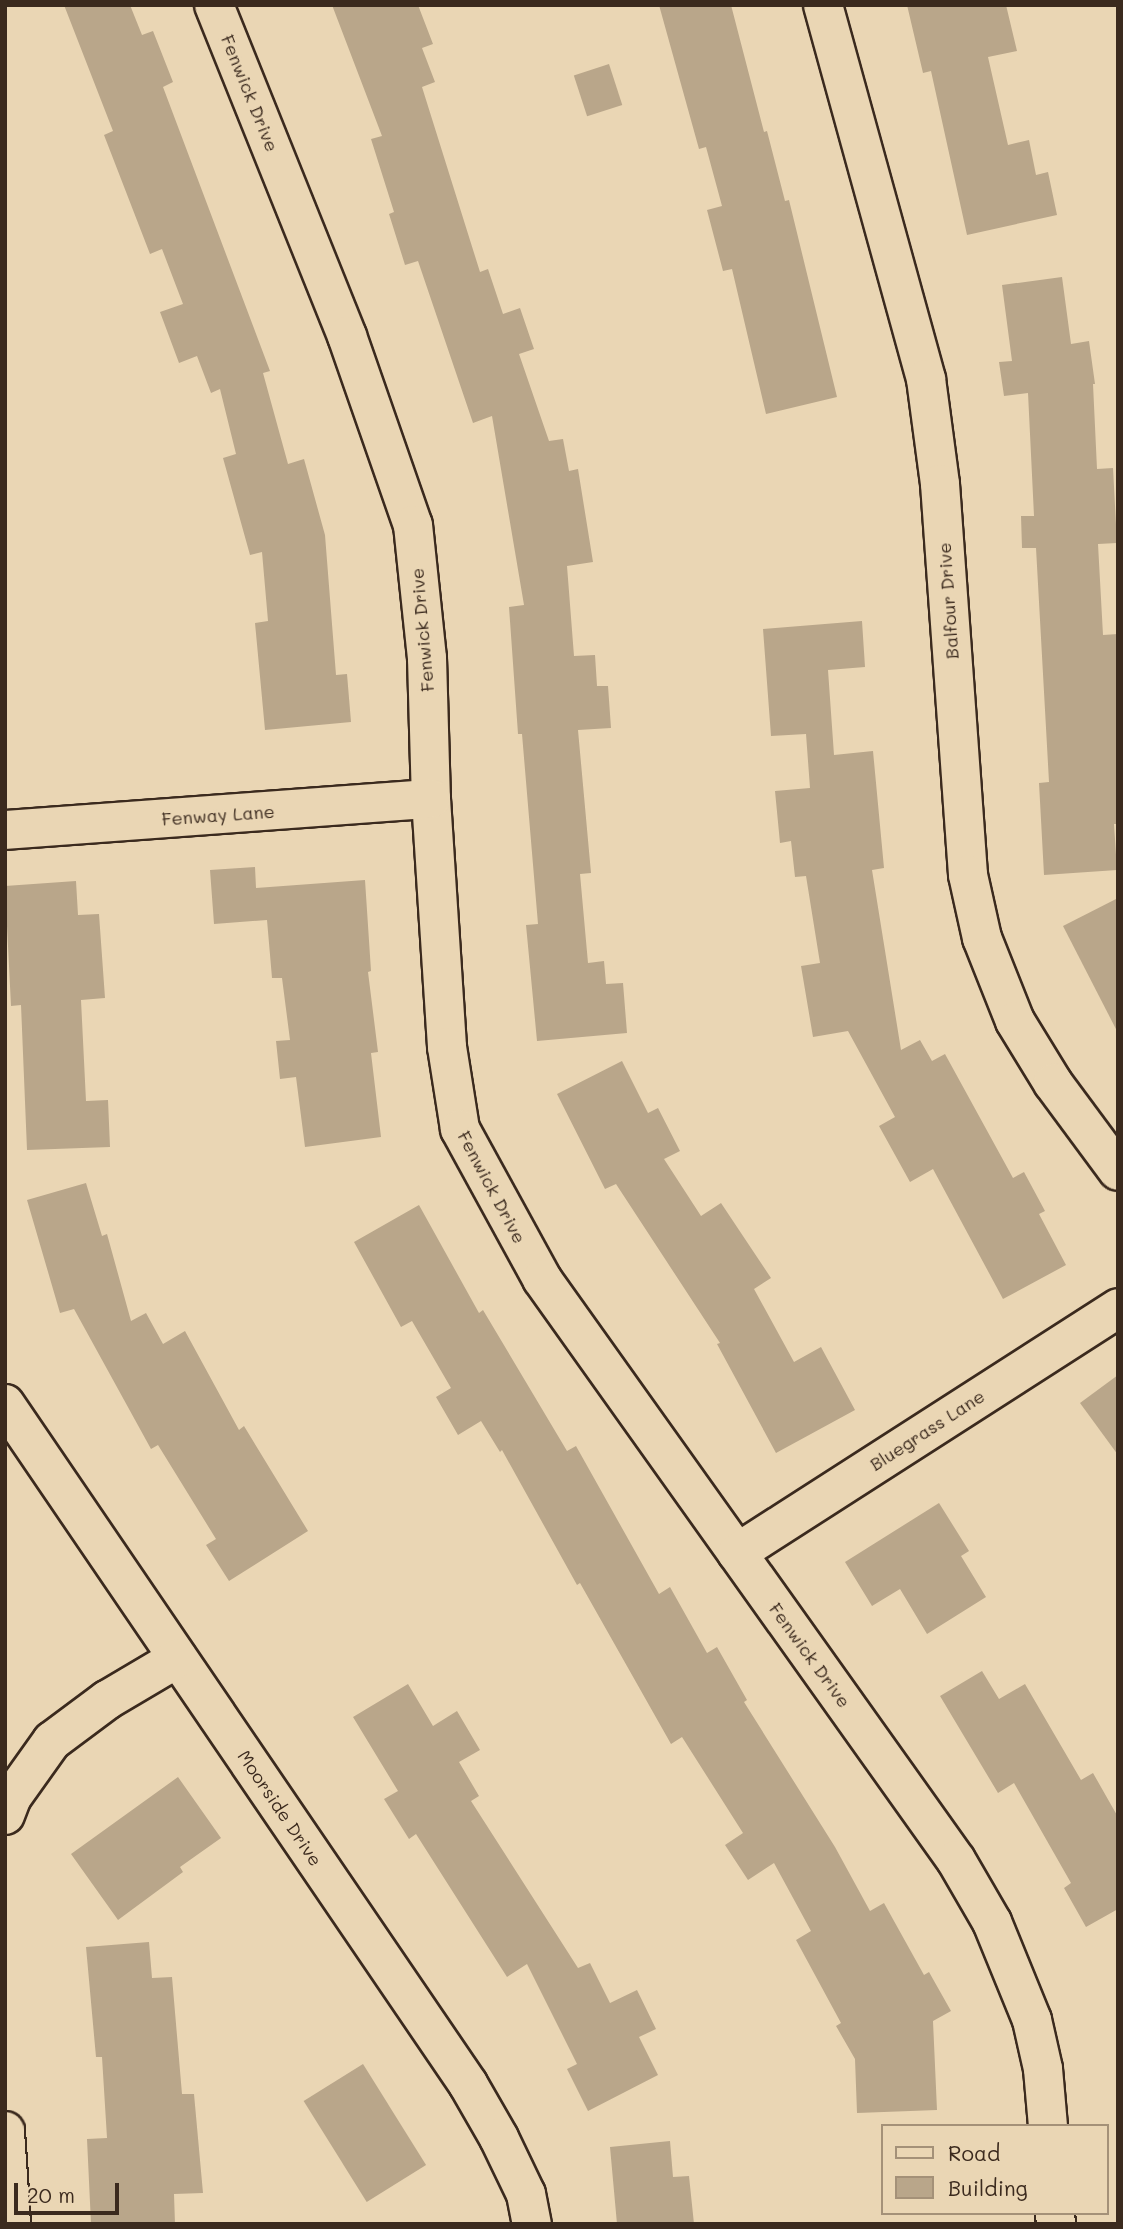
<!DOCTYPE html>
<html>
<head>
<meta charset="utf-8">
<style>
	body { margin:0 }
	#map { position:relative; width:1123px; height:2229px; overflow:hidden; background:#ead6b4; font-family:Mali,sans-serif }
	div>[style] { position:absolute }
	.building>* { inset:0; background:#b9a68a; transform-origin:0 0 }
	.roads { filter:drop-shadow(2px 0 #3b2a1e) drop-shadow(-2px 0 #3b2a1e) drop-shadow(0 2px #3b2a1e) drop-shadow(0 -2px #3b2a1e) }
	.street>* { height:38px; margin:-19px; padding:0 19px; transform-origin:19px; border-radius:19px; background:#ead6b4 }
	span { translate:-50% -50%; white-space:nowrap; text-align:center; line-height:1.15; -webkit-text-stroke:5px #ead6b4; paint-order:stroke }
	.street-label { font-size:18px; color:#3b2a1e }
	.frame { position:absolute; inset:0; border:7px solid #3b2a1e; pointer-events:none }
	.legend { position:absolute; left:881px; top:2124px; width:228px; height:91px; box-sizing:border-box; background:#ead6b4; border:2px solid #a49178; margin:0; padding:9px 12px; list-style:none; font-size:21px; color:#3b2a1e }
	.legend li { display:flex; align-items:center; gap:14px; height:35px }
	.legend b { width:35px; border:2px solid #a49178 }
	.scale { position:absolute; left:14px; top:2183px; width:105px; height:32px; box-sizing:border-box; border:4px solid #3b2a1e; border-top:0; padding-left:9px; font-size:21px; line-height:24px; white-space:nowrap; color:#3b2a1e; -webkit-text-stroke:5px #ead6b4; paint-order:stroke }
</style>
</head>
<body>
<div id="map">
	<div class="building">
		<div style="clip-path:polygon(64px 5px,130px 5px,142px 35px,153px 31px,173px 82px,163px 87px,270px 371px,263px 373px,288px 464px,304px 459px,325px 535px,336px 675px,347px 674px,351px 722px,265px 730px,255px 623px,268px 621px,262px 552px,250px 555px,223px 458px,236px 454px,220px 389px,211px 393px,197px 356px,179px 363px,160px 312px,183px 304px,162px 249px,150px 254px,104px 135px,113px 131px)"></div>
		<div style="clip-path:polygon(332px 5px,418px 5px,433px 44px,422px 48px,435px 82px,422px 87px,480px 272px,488px 269px,503px 314px,520px 308px,534px 349px,519px 354px,549px 441px,563px 439px,569px 471px,578px 469px,593px 562px,567px 566px,574px 656px,595px 655px,597px 686px,608px 686px,611px 728px,578px 730px,591px 873px,580px 874px,588px 963px,604px 961px,606px 984px,623px 983px,627px 1033px,537px 1041px,526px 925px,538px 924px,522px 734px,518px 734px,509px 607px,524px 605px,492px 416px,473px 423px,418px 261px,405px 265px,389px 214px,394px 212px,371px 139px,382px 136px)"></div>
		<div style="clip-path:polygon(659px 5px,731px 5px,764px 132px,767px 131px,785px 201px,789px 200px,837px 397px,766px 414px,732px 269px,723px 271px,707px 210px,722px 206px,706px 147px,699px 149px)"></div>
		<div style="clip-path:polygon(907px 5px,1006px 5px,1017px 51px,988px 57px,1008px 145px,1029px 140px,1036px 175px,1048px 172px,1057px 215px,967px 235px,931px 71px,923px 73px)"></div>
		<div style="left:609px;top:64px;width:43px;height:37px;rotate:72deg"></div>
		<div style="clip-path:polygon(1062px 277px,1071px 344px,1089px 341px,1095px 384px,1093px 384px,1097px 469px,1113px 468px,1117px 543px,1098px 544px,1103px 635px,1118px 634px,1118px 824px,1114px 824px,1117px 870px,1044px 875px,1039px 783px,1049px 782px,1036px 548px,1022px 548px,1021px 516px,1034px 516px,1028px 393px,1004px 396px,999px 362px,1012px 361px,1002px 285px)"></div>
		<div style="clip-path:polygon(862px 621px,865px 667px,828px 670px,834px 755px,873px 751px,884px 868px,872px 870px,901px 1050px,920px 1040px,932px 1061px,945px 1054px,1013px 1178px,1024px 1172px,1045px 1211px,1039px 1214px,1066px 1265px,1003px 1299px,933px 1169px,910px 1182px,879px 1126px,895px 1117px,848px 1031px,813px 1037px,801px 966px,820px 963px,806px 876px,795px 877px,791px 841px,780px 843px,775px 791px,810px 788px,806px 734px,771px 736px,763px 629px)"></div>
		<div style="clip-path:polygon(255px 867px,256px 888px,365px 880px,371px 971px,368px 972px,378px 1052px,371px 1053px,381px 1137px,305px 1147px,296px 1077px,280px 1079px,276px 1041px,290px 1040px,282px 978px,272px 978px,267px 920px,214px 924px,210px 870px)"></div>
		<div style="clip-path:polygon(76px 881px,78px 915px,99px 914px,105px 998px,81px 1000px,86px 1101px,108px 1100px,110px 1147px,27px 1150px,21px 1005px,11px 1006px,5px 886px)"></div>
		<div style="clip-path:polygon(1118px 898px,1118px 1033px,1063px 926px)"></div>
		<div style="clip-path:polygon(622px 1061px,648px 1113px,658px 1108px,680px 1151px,664px 1159px,701px 1216px,721px 1203px,771px 1278px,754px 1289px,794px 1362px,821px 1347px,855px 1410px,776px 1453px,717px 1344px,720px 1343px,616px 1184px,605px 1189px,557px 1094px)"></div>
		<div style="clip-path:polygon(86px 1183px,102px 1236px,107px 1234px,131px 1321px,146px 1313px,163px 1344px,185px 1331px,239px 1430px,244px 1426px,308px 1531px,229px 1581px,206px 1545px,216px 1539px,158px 1445px,151px 1449px,74px 1309px,60px 1313px,27px 1200px)"></div>
		<div style="clip-path:polygon(419px 1205px,479px 1313px,483px 1310px,567px 1451px,576px 1446px,659px 1594px,670px 1587px,707px 1653px,717px 1647px,747px 1700px,744px 1702px,835px 1847px,870px 1911px,884px 1903px,924px 1975px,929px 1972px,951px 2011px,933px 2021px,937px 2110px,857px 2113px,855px 2059px,836px 2026px,841px 2023px,796px 1940px,811px 1931px,774px 1863px,748px 1880px,725px 1845px,743px 1833px,682px 1737px,671px 1744px,580px 1583px,577px 1585px,502px 1450px,500px 1452px,481px 1421px,458px 1435px,436px 1397px,451px 1388px,412px 1321px,401px 1327px,354px 1242px)"></div>
		<div style="clip-path:polygon(1118px 1375px,1118px 1455px,1080px 1403px)"></div>
		<div style="clip-path:polygon(939px 1503px,969px 1551px,961px 1556px,986px 1597px,927px 1634px,900px 1589px,872px 1606px,845px 1562px)"></div>
		<div style="clip-path:polygon(982px 1671px,999px 1699px,1025px 1684px,1081px 1780px,1093px 1773px,1118px 1817px,1118px 1909px,1086px 1927px,1064px 1888px,1071px 1883px,1014px 1783px,998px 1793px,940px 1696px)"></div>
		<div style="clip-path:polygon(408px 1684px,433px 1726px,457px 1711px,480px 1750px,459px 1762px,479px 1796px,471px 1801px,578px 1968px,590px 1963px,610px 2003px,637px 1990px,656px 2029px,639px 2037px,658px 2075px,588px 2111px,567px 2069px,577px 2064px,527px 1964px,507px 1977px,416px 1834px,409px 1839px,384px 1799px,398px 1791px,353px 1717px)"></div>
		<div style="clip-path:polygon(178px 1777px,221px 1838px,180px 1867px,183px 1872px,118px 1920px,71px 1854px)"></div>
		<div style="clip-path:polygon(149px 1942px,152px 1978px,172px 1977px,182px 2094px,194px 2094px,203px 2193px,174px 2194px,175px 2224px,91px 2224px,87px 2139px,107px 2138px,102px 2057px,96px 2057px,86px 1947px)"></div>
		<div style="left:363px;top:2064px;width:119px;height:70px;rotate:58deg"></div>
		<div style="clip-path:polygon(670px 2141px,673px 2177px,689px 2176px,694px 2224px,617px 2224px,610px 2147px)"></div>
	</div>
	<div class="roads">
		<div class="street">
			<div style="left:214px;top:5px;width:357px;rotate:68.1deg"></div>
			<div style="left:347px;top:336px;width:200px;rotate:70.8deg"></div>
			<div style="left:413px;top:525px;width:134px;rotate:84deg"></div>
			<div style="left:427px;top:658px;width:141px;rotate:88.4deg"></div>
			<div style="left:431px;top:799px;width:249px;rotate:86.3deg"></div>
			<div style="left:447px;top:1047px;width:83px;rotate:81deg"></div>
			<div style="left:460px;top:1129px;width:171px;rotate:61.3deg"></div>
			<div style="left:542px;top:1279px;width:713px;rotate:54.53deg"></div>
			<div style="left:956px;top:1860px;width:72px;rotate:59.9deg"></div>
			<div style="left:992px;top:1922px;width:106px;rotate:67.8deg"></div>
			<div style="left:1032px;top:2020px;width:50px;rotate:77.3deg"></div>
			<div style="left:1043px;top:2069px;width:57px;rotate:85deg"></div>
			<div style="left:823px;top:5px;width:388px;rotate:74.6deg"></div>
			<div style="left:926px;top:379px;width:106px;rotate:82.4deg"></div>
			<div style="left:940px;top:484px;width:392px;rotate:85.9deg"></div>
			<div style="left:968px;top:875px;width:65px;rotate:77.5deg"></div>
			<div style="left:982px;top:938px;width:89px;rotate:68.3deg"></div>
			<div style="left:1015px;top:1021px;width:73px;rotate:58.5deg"></div>
			<div style="left:1053px;top:1083px;width:109px;rotate:53.5deg"></div>
			<div style="left:5px;top:830px;width:427px;rotate:-4.2deg"></div>
			<div style="left:5px;top:1404px;width:823px;rotate:55.75deg"></div>
			<div style="left:468px;top:2084px;width:62px;rotate:60.1deg"></div>
			<div style="left:499px;top:2138px;width:62px;rotate:64.3deg"></div>
			<div style="left:526px;top:2194px;width:31px;rotate:79deg"></div>
			<div style="left:737px;top:1553px;width:453px;rotate:-32.7deg"></div>
			<div style="left:5px;top:1815px;width:19px;rotate:-69deg"></div>
			<div style="left:12px;top:1797px;width:69px;rotate:-54.5deg"></div>
			<div style="left:52px;top:1741px;width:69px;rotate:-36.7deg"></div>
			<div style="left:107px;top:1700px;width:82px;rotate:-30.6deg"></div>
			<div style="left:5px;top:2131px;width:93px;rotate:86.3deg"></div>
			<div style="left:1055px;top:2213px;width:11px;rotate:85deg"></div>
		</div>
	</div>
	<div class="street-label">
		<span style="left:250px;top:93px;rotate:68deg">Fenwick Drive</span>
		<span style="left:948px;top:601px;rotate:-94deg">Balfour Drive</span>
		<span style="left:422px;top:630px;rotate:-95deg">Fenwick Drive</span>
		<span style="left:218px;top:815px;rotate:-4deg">Fenway Lane</span>
		<span style="left:492px;top:1187px;rotate:62deg">Fenwick Drive</span>
		<span style="left:927px;top:1430px;rotate:-33deg">Bluegrass Lane</span>
		<span style="left:810px;top:1655px;rotate:54deg">Fenwick Drive</span>
		<span style="left:280px;top:1808px;rotate:56deg">Moorside Drive</span>
	</div>
	<div class="frame"></div>
	<ul class="legend">
	<li><b style="height:9px;background:#ead6b4"></b>Road</li>
	<li><b style="height:19px;background:#b9a68a"></b>Building</li>
	</ul>
	<div class="scale">20 m</div>
</div>
</body>
</html>
